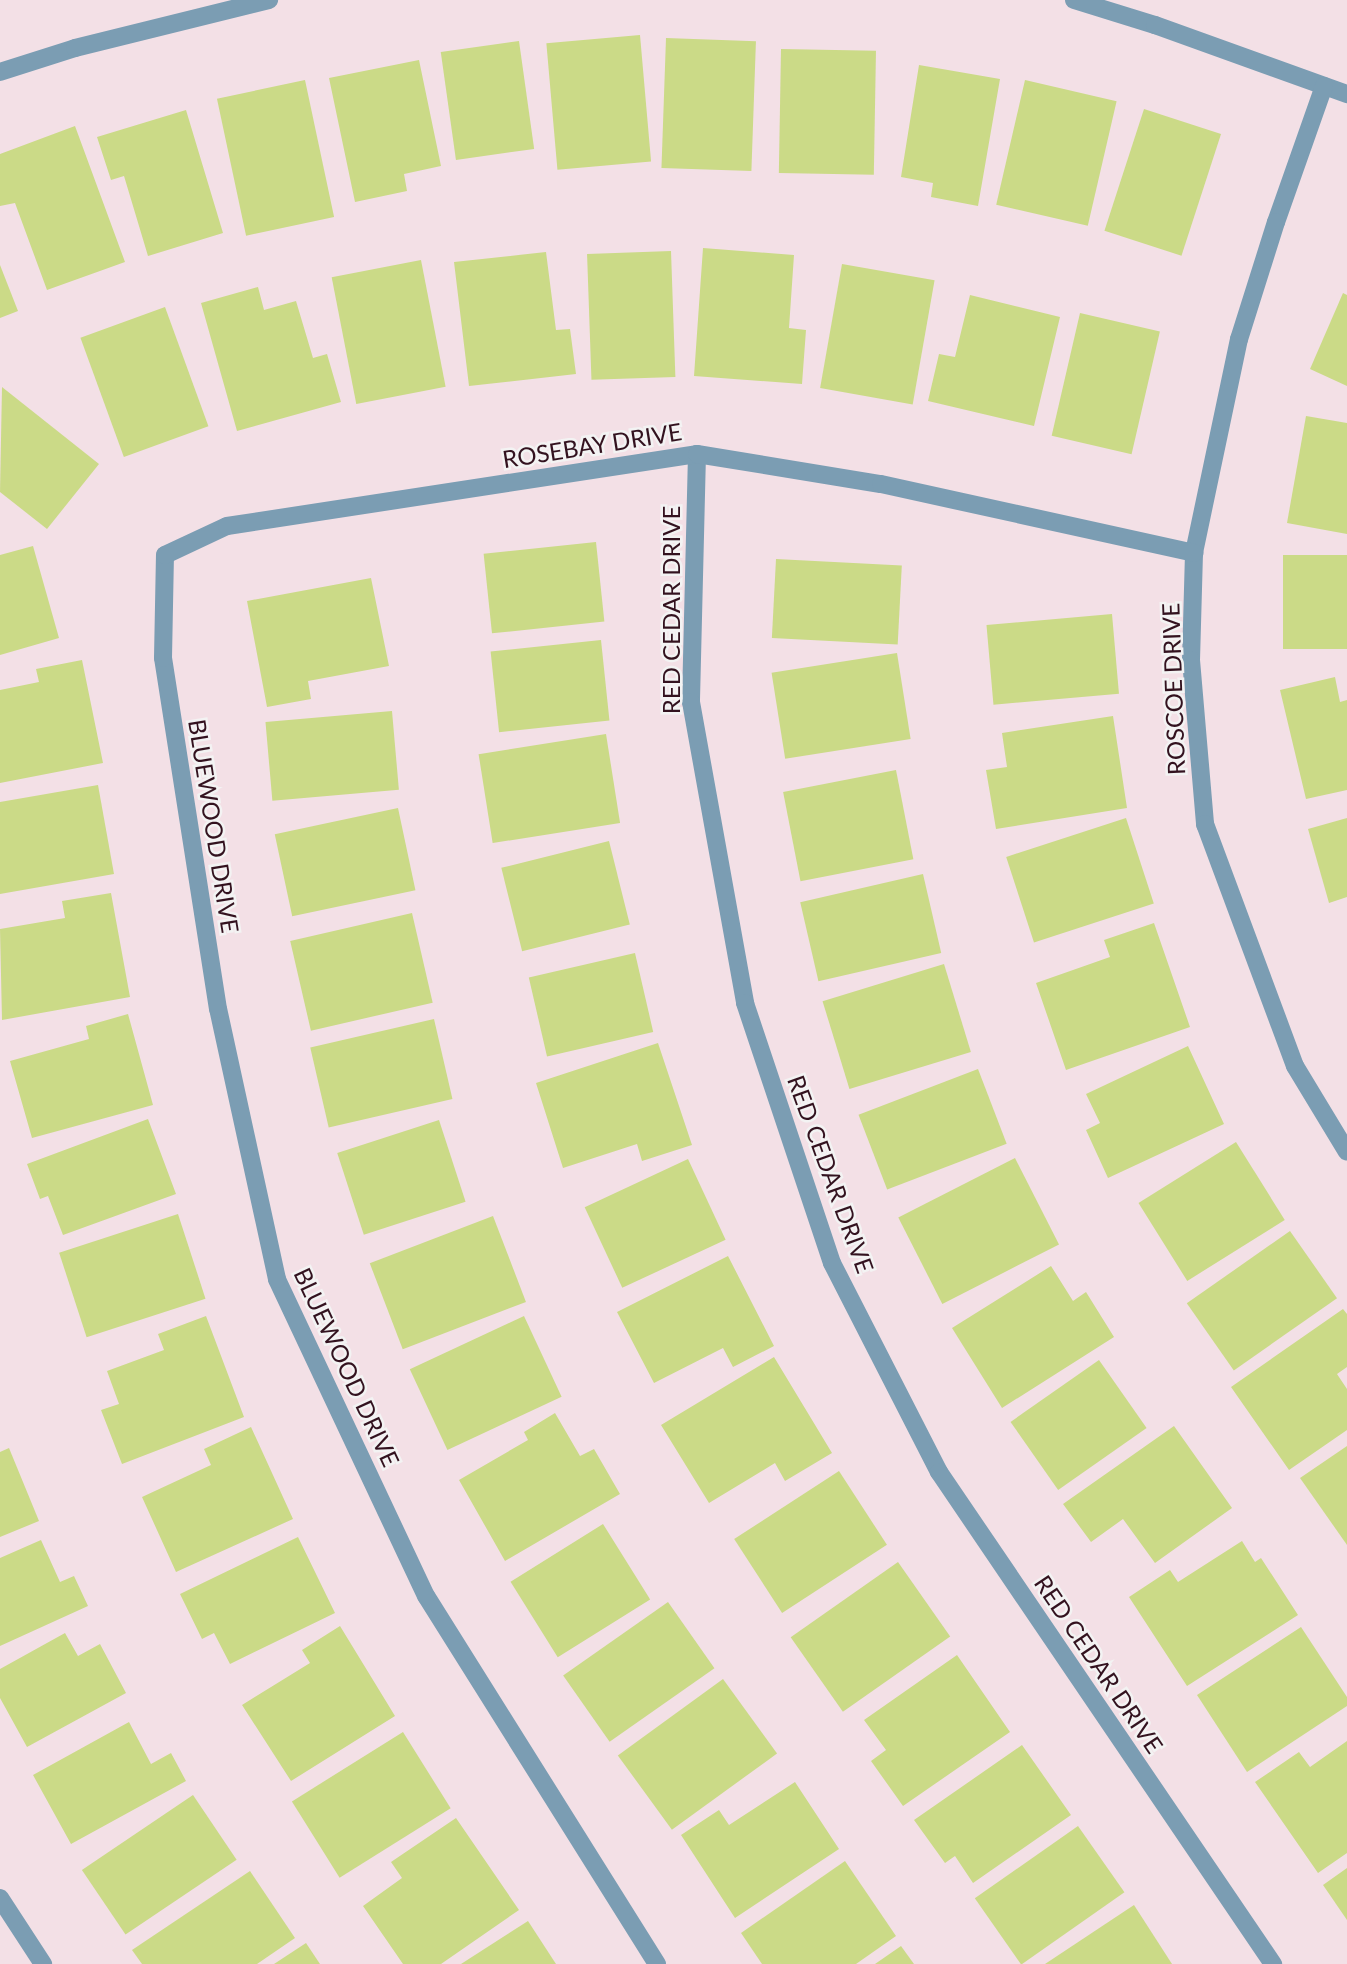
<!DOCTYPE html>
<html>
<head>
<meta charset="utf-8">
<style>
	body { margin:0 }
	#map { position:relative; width:1347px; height:1964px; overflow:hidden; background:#f3e0e6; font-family:Lato,sans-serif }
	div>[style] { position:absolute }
	.building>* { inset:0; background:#cbda87; transform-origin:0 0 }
	.minor>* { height:18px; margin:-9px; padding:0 9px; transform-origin:9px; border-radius:9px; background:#7b9db3 }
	span { translate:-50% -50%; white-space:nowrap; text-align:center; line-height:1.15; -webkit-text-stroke:5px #f3f3f3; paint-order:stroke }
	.street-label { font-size:24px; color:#33121f }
</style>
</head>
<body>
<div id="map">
	<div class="building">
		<div style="left:640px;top:35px;width:127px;height:94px;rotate:85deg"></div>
		<div style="left:666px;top:38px;width:90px;height:130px;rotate:2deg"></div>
		<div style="left:519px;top:41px;width:109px;height:79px;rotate:82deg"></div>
		<div style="left:781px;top:49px;width:95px;height:124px;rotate:1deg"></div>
		<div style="clip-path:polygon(419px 60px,441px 166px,404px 174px,407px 191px,355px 202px,329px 78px)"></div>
		<div style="clip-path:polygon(919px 65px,1000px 79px,978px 206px,931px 197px,933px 183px,901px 177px)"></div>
		<div style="left:305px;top:80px;width:140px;height:90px;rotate:78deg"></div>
		<div style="left:1025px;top:80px;width:94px;height:128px;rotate:13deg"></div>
		<div style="left:1144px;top:109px;width:81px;height:128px;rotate:18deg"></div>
		<div style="clip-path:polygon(186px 110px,223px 233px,148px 256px,124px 176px,111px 180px,97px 137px)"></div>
		<div style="clip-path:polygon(75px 126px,125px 262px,47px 290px,15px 203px,0 206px,0 154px)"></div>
		<div style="clip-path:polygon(703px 248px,794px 255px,789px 328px,806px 330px,802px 384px,694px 376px)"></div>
		<div style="left:671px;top:251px;width:126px;height:84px;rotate:88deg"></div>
		<div style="clip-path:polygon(546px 252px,556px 330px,570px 329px,576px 374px,469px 386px,454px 262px)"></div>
		<div style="left:421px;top:260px;width:129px;height:91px;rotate:79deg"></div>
		<div style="left:842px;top:264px;width:94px;height:126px;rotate:10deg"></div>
		<div style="clip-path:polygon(0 265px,18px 311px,0 318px)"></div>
		<div style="clip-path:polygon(258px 287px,264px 310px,296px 301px,313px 358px,327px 354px,341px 402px,237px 431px,201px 303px)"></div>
		<div style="clip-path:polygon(1343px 293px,1347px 295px,1347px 386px,1310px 369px)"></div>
		<div style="clip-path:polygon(970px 295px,1060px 317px,1034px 426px,928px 401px,939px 354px,955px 357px)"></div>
		<div style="left:165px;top:307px;width:127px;height:90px;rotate:70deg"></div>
		<div style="left:1080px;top:313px;width:82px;height:126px;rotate:13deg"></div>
		<div style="clip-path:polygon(2px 387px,99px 464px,47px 529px,0 492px)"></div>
		<div style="clip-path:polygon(1306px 416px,1347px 423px,1347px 534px,1287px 523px)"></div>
		<div style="left:596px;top:542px;width:80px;height:113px;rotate:84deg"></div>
		<div style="clip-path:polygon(33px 546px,59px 638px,0 655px,0 555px)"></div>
		<div style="left:1283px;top:555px;width:64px;height:94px"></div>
		<div style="left:776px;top:559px;width:126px;height:79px;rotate:3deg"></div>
		<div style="clip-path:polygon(371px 578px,389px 666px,308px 681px,311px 699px,267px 707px,247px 601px)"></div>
		<div style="left:1112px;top:614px;width:80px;height:126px;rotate:85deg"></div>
		<div style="left:601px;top:640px;width:81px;height:111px;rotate:84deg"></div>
		<div style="left:897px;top:653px;width:87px;height:127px;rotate:81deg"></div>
		<div style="clip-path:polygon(82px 660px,103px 763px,0 783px,0 690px,39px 682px,36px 669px)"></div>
		<div style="clip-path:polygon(1335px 677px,1340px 702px,1347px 700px,1347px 790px,1306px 799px,1280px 690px)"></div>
		<div style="left:392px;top:711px;width:79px;height:127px;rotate:85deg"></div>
		<div style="clip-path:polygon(1113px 716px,1127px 808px,996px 829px,986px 770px,1007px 767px,1002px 733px)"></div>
		<div style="left:606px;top:734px;width:90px;height:129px;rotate:81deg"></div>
		<div style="left:896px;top:770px;width:91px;height:115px;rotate:79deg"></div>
		<div style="clip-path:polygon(98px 785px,114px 874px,0 894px,0 802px)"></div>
		<div style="left:398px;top:808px;width:84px;height:126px;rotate:78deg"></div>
		<div style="left:1126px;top:818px;width:90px;height:126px;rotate:72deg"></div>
		<div style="clip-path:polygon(1347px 818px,1347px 897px,1329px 903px,1308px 829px)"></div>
		<div style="left:609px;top:841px;width:86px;height:111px;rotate:76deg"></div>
		<div style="left:923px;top:874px;width:81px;height:126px;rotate:77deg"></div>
		<div style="clip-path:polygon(111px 893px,130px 997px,2px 1020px,0 929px,65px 918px,62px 901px)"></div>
		<div style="left:412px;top:913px;width:92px;height:125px;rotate:77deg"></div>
		<div style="clip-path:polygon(1154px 923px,1190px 1027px,1066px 1070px,1036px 983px,1110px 957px,1104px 940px)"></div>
		<div style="left:635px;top:953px;width:81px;height:109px;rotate:77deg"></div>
		<div style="left:944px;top:964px;width:92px;height:127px;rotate:73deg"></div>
		<div style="clip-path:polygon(128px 1014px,153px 1105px,32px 1138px,10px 1061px,89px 1039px,86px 1026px)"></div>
		<div style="left:434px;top:1019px;width:82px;height:127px;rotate:77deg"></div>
		<div style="clip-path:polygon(658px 1043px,692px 1145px,642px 1161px,637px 1144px,563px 1168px,536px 1083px)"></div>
		<div style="clip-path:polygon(1188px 1046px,1224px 1124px,1108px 1178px,1086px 1130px,1100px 1123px,1086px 1094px)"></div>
		<div style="left:978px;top:1069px;width:80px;height:128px;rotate:69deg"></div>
		<div style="clip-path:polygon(148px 1119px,176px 1194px,63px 1235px,48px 1196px,40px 1199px,27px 1164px)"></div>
		<div style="left:439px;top:1120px;width:86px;height:107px;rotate:72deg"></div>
		<div style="left:1236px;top:1142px;width:92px;height:115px;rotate:58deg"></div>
		<div style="left:1015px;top:1158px;width:97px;height:131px;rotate:63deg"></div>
		<div style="left:688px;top:1159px;width:89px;height:114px;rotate:65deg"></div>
		<div style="left:178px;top:1214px;width:89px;height:125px;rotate:72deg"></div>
		<div style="left:493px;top:1216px;width:92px;height:132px;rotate:69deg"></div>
		<div style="left:1290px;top:1231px;width:82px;height:126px;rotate:55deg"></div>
		<div style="clip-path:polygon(728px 1256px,774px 1346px,733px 1367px,723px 1348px,654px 1383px,617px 1312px)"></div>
		<div style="clip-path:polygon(1051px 1266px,1073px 1301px,1086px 1292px,1114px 1337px,1002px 1408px,952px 1328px)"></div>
		<div style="clip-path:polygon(1343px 1309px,1347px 1314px,1347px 1367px,1337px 1374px,1347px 1389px,1347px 1430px,1289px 1470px,1231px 1387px)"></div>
		<div style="clip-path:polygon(206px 1316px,244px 1417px,122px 1464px,101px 1410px,119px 1404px,107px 1371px,164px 1350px,158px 1334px)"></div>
		<div style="left:524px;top:1316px;width:89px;height:126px;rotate:65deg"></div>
		<div style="clip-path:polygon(774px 1357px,832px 1453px,785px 1481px,775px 1463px,709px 1503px,661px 1425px)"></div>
		<div style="left:1099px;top:1360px;width:83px;height:108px;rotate:55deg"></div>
		<div style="clip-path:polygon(555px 1413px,580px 1456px,594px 1449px,620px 1494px,505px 1561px,459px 1480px,528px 1440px,524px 1432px)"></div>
		<div style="clip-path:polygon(1174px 1426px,1232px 1508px,1155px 1563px,1123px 1519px,1091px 1542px,1063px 1504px)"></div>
		<div style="clip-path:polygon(251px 1427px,293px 1519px,176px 1572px,142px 1497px,211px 1465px,204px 1449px)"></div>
		<div style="clip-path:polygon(1347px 1446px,1347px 1545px,1300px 1478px)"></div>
		<div style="clip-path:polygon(9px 1448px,39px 1521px,0 1537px,0 1452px)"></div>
		<div style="left:839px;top:1471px;width:88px;height:125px;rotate:57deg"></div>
		<div style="left:603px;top:1524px;width:89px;height:109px;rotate:58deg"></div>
		<div style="clip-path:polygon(298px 1537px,335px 1613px,230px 1664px,214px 1633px,202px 1639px,180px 1594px)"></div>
		<div style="clip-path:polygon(41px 1540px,60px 1582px,74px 1576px,88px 1606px,0 1646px,0 1558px)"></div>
		<div style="clip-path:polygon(1242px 1541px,1255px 1562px,1261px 1558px,1298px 1615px,1187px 1686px,1129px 1597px,1170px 1570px,1178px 1582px)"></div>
		<div style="left:898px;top:1562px;width:91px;height:131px;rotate:55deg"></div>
		<div style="left:668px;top:1602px;width:81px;height:128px;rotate:55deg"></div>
		<div style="clip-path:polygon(340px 1626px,395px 1716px,291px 1781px,242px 1705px,310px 1663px,302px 1650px)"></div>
		<div style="clip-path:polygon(1301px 1627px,1347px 1697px,1347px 1706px,1247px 1772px,1197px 1695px)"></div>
		<div style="clip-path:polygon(65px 1633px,78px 1656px,100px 1644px,126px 1693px,27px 1747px,0 1698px,0 1669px)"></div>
		<div style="clip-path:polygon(957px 1655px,1010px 1732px,903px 1806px,871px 1761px,886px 1750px,864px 1720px)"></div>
		<div style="left:723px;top:1679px;width:92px;height:130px;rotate:54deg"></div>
		<div style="clip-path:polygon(129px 1722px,151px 1764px,171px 1753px,186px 1781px,71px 1844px,33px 1775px)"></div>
		<div style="left:403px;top:1732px;width:90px;height:131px;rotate:58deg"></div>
		<div style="clip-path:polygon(1347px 1741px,1347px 1853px,1318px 1873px,1255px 1782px,1299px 1752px,1310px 1767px)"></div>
		<div style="clip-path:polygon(1022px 1745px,1071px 1815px,973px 1883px,955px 1856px,945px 1863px,914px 1820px)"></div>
		<div style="clip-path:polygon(795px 1782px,839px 1849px,735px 1918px,681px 1835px,719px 1810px,729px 1825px)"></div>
		<div style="left:193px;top:1795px;width:78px;height:134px;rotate:56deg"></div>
		<div style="clip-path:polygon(456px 1818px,519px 1910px,441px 1964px,403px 1964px,363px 1906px,402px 1878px,391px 1862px)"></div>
		<div style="left:1078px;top:1826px;width:81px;height:126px;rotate:55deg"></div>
		<div style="clip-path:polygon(845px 1861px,896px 1936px,856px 1964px,762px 1964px,741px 1933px)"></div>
		<div style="clip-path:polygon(1347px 1868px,1347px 1920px,1323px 1885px)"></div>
		<div style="clip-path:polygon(250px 1871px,295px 1938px,257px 1964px,142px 1964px,132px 1950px)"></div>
		<div style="clip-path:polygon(1134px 1905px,1172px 1964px,1045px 1964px)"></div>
		<div style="clip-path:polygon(528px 1921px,556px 1964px,461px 1964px)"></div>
		<div style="clip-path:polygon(306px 1943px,320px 1964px,274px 1964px)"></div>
		<div style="clip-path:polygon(901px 1946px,914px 1964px,875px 1964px)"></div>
	</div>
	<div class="minor">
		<div style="left:1074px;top:0;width:85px;rotate:17.2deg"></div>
		<div style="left:1155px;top:25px;width:204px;rotate:19.8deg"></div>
		<div style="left:0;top:72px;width:79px;rotate:-17.7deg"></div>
		<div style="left:75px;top:48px;width:200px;rotate:-13.9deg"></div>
		<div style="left:1324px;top:86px;width:144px;rotate:109.4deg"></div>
		<div style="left:1276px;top:222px;width:123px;rotate:107.5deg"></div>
		<div style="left:1239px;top:339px;width:219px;rotate:101.9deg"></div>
		<div style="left:1194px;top:553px;width:107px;rotate:91.6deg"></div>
		<div style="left:1191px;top:660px;width:165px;rotate:85.1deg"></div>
		<div style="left:1205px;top:824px;width:258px;rotate:69.6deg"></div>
		<div style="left:1295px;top:1066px;width:100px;rotate:58.8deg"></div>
		<div style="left:697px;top:454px;width:248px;rotate:91.4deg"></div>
		<div style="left:691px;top:702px;width:306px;rotate:79.8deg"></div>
		<div style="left:745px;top:1003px;width:274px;rotate:71.5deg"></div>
		<div style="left:832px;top:1263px;width:235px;rotate:62.9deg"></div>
		<div style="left:939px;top:1472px;width:595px;rotate:55.83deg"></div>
		<div style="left:0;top:1898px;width:79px;rotate:56.9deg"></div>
		<div style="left:657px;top:1964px;width:434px;rotate:-122.1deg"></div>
		<div style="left:426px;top:1596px;width:350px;rotate:-115.2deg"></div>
		<div style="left:277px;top:1279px;width:276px;rotate:-102.3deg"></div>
		<div style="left:218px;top:1009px;width:355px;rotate:-98.9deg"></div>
		<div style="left:163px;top:658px;width:103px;rotate:-88.9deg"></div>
		<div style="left:165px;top:555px;width:68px;rotate:-25.1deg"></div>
		<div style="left:227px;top:526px;width:475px;rotate:-8.7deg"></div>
		<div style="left:697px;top:454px;width:186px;rotate:9.3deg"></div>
		<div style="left:881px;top:484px;width:321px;rotate:12.4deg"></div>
	</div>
	<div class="street-label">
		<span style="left:592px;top:445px;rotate:-9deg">ROSEBAY DRIVE</span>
		<span style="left:671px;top:610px;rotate:-90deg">RED CEDAR DRIVE</span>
		<span style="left:1173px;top:689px;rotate:-92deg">ROSCOE DRIVE</span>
		<span style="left:214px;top:826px;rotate:81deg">BLUEWOOD DRIVE</span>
		<span style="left:831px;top:1174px;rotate:70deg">RED CEDAR DRIVE</span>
		<span style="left:347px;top:1367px;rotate:65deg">BLUEWOOD DRIVE</span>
		<span style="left:1099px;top:1664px;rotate:56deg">RED CEDAR DRIVE</span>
	</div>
</div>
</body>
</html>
